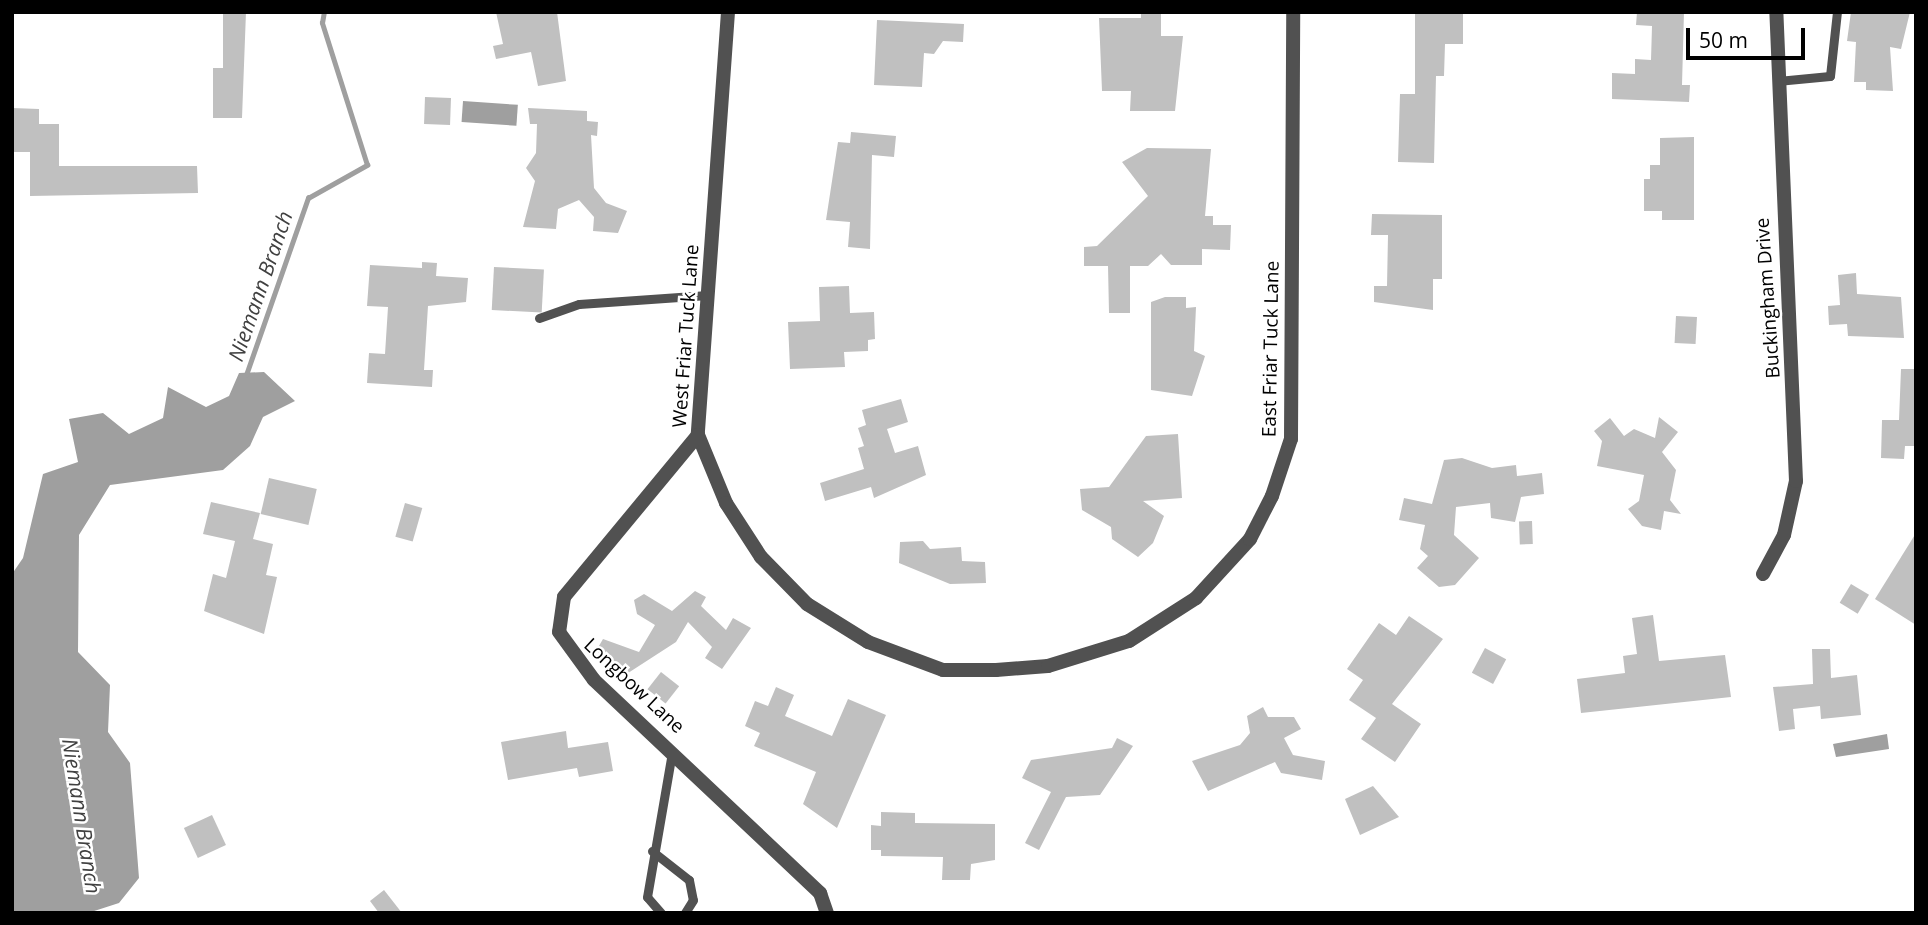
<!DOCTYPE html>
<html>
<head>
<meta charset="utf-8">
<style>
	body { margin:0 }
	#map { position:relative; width:1928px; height:925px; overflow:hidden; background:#fff; font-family:"Open Sans",sans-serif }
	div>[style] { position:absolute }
	.water>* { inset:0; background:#9f9f9f; transform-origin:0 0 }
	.stream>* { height:4.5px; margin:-2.25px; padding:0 2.25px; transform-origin:2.25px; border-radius:2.25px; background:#9f9f9f }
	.building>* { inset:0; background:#c0c0c0; transform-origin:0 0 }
	.service>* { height:9px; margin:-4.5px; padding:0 4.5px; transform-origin:4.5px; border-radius:4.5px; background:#515151 }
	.minor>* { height:14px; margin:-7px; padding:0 7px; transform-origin:7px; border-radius:7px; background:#515151 }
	span { translate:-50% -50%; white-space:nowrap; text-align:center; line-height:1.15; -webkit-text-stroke:5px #fff; paint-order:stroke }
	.street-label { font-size:19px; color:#000 }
	.water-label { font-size:21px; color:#404040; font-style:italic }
	.frame { position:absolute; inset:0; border:14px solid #000; pointer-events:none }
	.scale { position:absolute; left:1686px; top:28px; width:119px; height:32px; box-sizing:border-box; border:4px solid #000; border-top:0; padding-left:9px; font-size:21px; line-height:24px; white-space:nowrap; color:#000; -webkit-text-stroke:5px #fff; paint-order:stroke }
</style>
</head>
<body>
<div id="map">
	<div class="water">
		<div style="left:463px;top:101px;width:55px;height:21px;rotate:4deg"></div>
		<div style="clip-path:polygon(264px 372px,295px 401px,263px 417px,250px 446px,223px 470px,110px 485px,79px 535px,78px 652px,110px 685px,108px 732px,130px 763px,139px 878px,119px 903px,88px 913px,12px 913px,12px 574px,23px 558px,43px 474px,78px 462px,69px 419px,103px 413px,129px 434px,163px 418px,168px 387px,206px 407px,229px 396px,239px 373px)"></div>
		<div style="clip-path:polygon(1887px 734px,1889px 749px,1836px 757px,1833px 744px)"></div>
	</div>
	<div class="stream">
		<div style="left:246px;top:375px;width:188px;rotate:-70.7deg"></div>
		<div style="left:308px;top:198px;width:68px;rotate:-29.2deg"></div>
		<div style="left:367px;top:165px;width:149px;rotate:-107.6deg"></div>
		<div style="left:322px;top:23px;width:11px;rotate:-80deg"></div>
	</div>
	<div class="building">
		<div style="clip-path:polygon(223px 12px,246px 12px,242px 118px,213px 118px,213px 68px,223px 68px)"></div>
		<div style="clip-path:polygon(496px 12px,557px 12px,566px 81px,538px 86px,531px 52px,496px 59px,493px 46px,503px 44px)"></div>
		<div style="clip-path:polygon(1141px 12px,1161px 12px,1161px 36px,1183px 36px,1175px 111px,1130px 111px,1131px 91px,1102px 91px,1099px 18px,1141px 18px)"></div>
		<div style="clip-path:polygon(1415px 12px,1463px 12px,1463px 44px,1445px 44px,1444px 76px,1436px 76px,1434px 163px,1398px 162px,1400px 94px,1415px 94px)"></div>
		<div style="clip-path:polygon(1637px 12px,1684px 12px,1682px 85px,1690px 85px,1689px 102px,1612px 99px,1612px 73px,1635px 74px,1635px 59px,1651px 60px,1652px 26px,1636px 25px)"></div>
		<div style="clip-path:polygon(1851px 12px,1910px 12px,1901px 49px,1890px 47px,1893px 91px,1866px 90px,1866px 82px,1854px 82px,1856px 42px,1847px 41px)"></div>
		<div style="clip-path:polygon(877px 20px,964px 24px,963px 42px,943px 41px,934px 54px,924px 53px,922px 87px,874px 85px)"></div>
		<div style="left:425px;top:97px;width:26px;height:27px;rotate:2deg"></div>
		<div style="clip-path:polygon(12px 108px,39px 109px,39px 124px,59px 124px,59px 166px,197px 166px,198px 193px,30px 196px,30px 152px,12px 152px)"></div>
		<div style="clip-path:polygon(528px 108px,587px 111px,587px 121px,598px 122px,597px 136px,591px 135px,594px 188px,606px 203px,627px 211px,618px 233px,593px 231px,594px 217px,579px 200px,558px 209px,556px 229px,523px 227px,535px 181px,526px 168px,536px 153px,537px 124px,530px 124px)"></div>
		<div style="clip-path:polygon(851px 132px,896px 136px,894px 157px,872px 155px,870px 249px,848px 247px,850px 222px,826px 220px,838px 142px,850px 143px)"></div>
		<div style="clip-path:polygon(1694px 137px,1694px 220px,1662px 220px,1662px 211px,1644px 211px,1644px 179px,1650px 179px,1650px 165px,1660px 165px,1660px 138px)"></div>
		<div style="clip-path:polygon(1147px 148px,1211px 149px,1205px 216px,1213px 216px,1213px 225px,1231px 225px,1230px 250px,1202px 249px,1202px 265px,1171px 265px,1161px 254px,1148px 266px,1130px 266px,1130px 313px,1109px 313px,1108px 266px,1084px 266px,1084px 247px,1097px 246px,1148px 196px,1122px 162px)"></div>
		<div style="clip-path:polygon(1372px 214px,1442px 215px,1442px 279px,1433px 279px,1433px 310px,1374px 302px,1374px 286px,1387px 286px,1388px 235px,1371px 235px)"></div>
		<div style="clip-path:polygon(422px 262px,437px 263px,436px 276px,468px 278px,466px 302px,428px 306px,424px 370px,433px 370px,432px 387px,367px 383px,369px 353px,385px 354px,388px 307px,367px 306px,370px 265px,422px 268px)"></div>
		<div style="left:494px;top:267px;width:50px;height:43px;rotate:3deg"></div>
		<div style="clip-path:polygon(1856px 273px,1857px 294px,1901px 297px,1904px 338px,1848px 336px,1847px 324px,1829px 325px,1828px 306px,1840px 305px,1838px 275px)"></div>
		<div style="clip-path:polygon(849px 286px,850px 313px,874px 312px,875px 339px,868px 340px,868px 351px,844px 352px,845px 367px,790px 369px,788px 322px,820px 321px,819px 287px)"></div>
		<div style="clip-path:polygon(1165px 297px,1186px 297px,1186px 308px,1196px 307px,1194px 351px,1205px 356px,1192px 396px,1151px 390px,1151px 302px)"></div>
		<div style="left:1676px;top:316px;width:21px;height:27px;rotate:3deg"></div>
		<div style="clip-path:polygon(1901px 369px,1916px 369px,1916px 446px,1905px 446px,1904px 459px,1881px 458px,1882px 420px,1899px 420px)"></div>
		<div style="clip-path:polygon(901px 399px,908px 422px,887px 429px,895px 453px,918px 446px,926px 475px,874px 498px,871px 487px,825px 501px,820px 483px,864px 469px,858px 448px,864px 446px,858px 428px,866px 425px,862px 410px)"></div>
		<div style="clip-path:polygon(1659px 417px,1678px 432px,1662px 452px,1676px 470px,1670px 500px,1681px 514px,1664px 511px,1661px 530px,1642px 526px,1628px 509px,1639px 501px,1644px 475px,1597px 466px,1602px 441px,1594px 431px,1610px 418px,1624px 436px,1634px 429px,1655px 438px)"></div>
		<div style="clip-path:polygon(1178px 434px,1182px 498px,1143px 501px,1164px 516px,1153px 543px,1138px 557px,1112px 539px,1111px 527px,1082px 510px,1080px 489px,1109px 487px,1146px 436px)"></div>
		<div style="clip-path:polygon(1462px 458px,1492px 468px,1516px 465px,1517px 476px,1542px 473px,1544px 494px,1521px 497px,1515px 522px,1491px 518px,1490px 503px,1456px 507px,1454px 535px,1479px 558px,1455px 585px,1439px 587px,1417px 568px,1428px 556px,1420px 549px,1425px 525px,1399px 520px,1404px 498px,1432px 504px,1444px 460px)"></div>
		<div style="left:269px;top:478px;width:49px;height:37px;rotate:13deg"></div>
		<div style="clip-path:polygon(211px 502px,260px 513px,253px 539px,273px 544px,266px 575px,277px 577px,264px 634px,204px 611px,213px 574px,226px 578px,235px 541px,203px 534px)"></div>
		<div style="left:405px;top:503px;width:18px;height:35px;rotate:16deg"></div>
		<div style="left:1532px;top:521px;width:23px;height:13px;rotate:88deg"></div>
		<div style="clip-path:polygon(1916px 533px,1916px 625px,1875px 599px)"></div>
		<div style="clip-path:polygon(923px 541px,930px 549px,961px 547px,962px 561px,985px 562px,986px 583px,950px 584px,899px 563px,900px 542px)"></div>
		<div style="left:1851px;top:584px;width:21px;height:22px;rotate:31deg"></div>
		<div style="clip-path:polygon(695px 591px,706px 597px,701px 606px,726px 630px,733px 618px,751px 628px,722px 669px,705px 658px,712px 647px,688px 622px,676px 642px,625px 675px,628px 670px,596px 651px,603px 639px,639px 652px,655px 625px,637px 614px,634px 600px,644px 594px,672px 611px)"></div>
		<div style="clip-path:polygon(1653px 615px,1659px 661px,1725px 655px,1731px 697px,1581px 713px,1577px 679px,1625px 673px,1623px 656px,1637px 654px,1632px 618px)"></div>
		<div style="clip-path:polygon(1409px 616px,1443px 639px,1392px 704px,1421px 724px,1395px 762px,1361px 739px,1376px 718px,1349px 700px,1363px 680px,1347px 669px,1379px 623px,1396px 635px)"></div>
		<div style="left:1485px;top:648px;width:24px;height:28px;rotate:28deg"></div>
		<div style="clip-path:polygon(1812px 649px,1830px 649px,1831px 678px,1857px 675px,1861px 715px,1821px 719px,1820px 706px,1793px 709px,1795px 729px,1779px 731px,1773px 687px,1813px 684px)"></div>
		<div style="left:661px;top:672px;width:23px;height:22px;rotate:38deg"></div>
		<div style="clip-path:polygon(776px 687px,794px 695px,785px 716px,832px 736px,848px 699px,886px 715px,837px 828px,803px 804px,816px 772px,754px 746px,760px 733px,745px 726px,755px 701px,768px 706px)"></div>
		<div style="clip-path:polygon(1263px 707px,1268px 717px,1294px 717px,1301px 729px,1284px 738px,1293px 755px,1325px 761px,1322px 780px,1281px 773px,1275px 762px,1208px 791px,1192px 761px,1240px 745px,1250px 733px,1247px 716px)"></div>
		<div style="clip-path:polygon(566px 731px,568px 748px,608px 742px,613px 771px,579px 777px,577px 768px,508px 780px,501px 742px)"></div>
		<div style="clip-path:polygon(1117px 738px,1133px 746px,1100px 795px,1066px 797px,1039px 850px,1025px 843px,1051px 792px,1022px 778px,1031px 760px,1112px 748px)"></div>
		<div style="clip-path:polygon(1373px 786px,1399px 817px,1360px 835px,1345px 799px)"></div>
		<div style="clip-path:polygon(881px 812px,915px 813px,915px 823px,995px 824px,995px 860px,971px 864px,970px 880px,942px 880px,943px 857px,881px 856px,881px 850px,871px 850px,871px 825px,881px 826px)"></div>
		<div style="left:212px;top:815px;width:33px;height:31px;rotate:65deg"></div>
		<div style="clip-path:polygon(384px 890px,402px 913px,379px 913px,370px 901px)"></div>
	</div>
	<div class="service">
		<div style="left:1777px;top:81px;width:53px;rotate:-5.4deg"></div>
		<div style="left:1830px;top:76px;width:64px;rotate:-83.8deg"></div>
		<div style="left:539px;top:318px;width:42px;rotate:-19.3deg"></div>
		<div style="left:579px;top:304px;width:129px;rotate:-4deg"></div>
		<div style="left:652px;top:851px;width:47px;rotate:38.1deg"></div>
		<div style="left:689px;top:880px;width:20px;rotate:79deg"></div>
		<div style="left:693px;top:900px;width:15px;rotate:122deg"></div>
		<div style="left:661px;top:913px;width:21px;rotate:-131deg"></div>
		<div style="left:647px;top:897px;width:147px;rotate:-80.2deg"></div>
	</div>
	<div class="minor">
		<div style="left:728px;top:12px;width:424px;rotate:94.1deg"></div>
		<div style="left:698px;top:435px;width:74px;rotate:67.6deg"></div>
		<div style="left:726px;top:503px;width:64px;rotate:57.1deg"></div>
		<div style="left:761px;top:557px;width:66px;rotate:45.6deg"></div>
		<div style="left:807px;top:604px;width:72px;rotate:31.9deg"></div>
		<div style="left:868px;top:642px;width:80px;rotate:20.5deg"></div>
		<div style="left:943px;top:670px;width:53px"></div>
		<div style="left:996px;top:670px;width:52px;rotate:-4.4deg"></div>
		<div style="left:1048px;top:666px;width:85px;rotate:-17.2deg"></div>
		<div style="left:1129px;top:641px;width:80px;rotate:-32.7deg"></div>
		<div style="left:1196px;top:598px;width:80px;rotate:-47.5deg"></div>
		<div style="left:1250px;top:539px;width:48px;rotate:-62.9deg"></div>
		<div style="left:1272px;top:496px;width:60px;rotate:-71.6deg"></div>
		<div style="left:1291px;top:439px;width:427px;rotate:-89.7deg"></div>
		<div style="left:698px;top:435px;width:210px;rotate:129.6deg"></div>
		<div style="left:564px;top:597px;width:35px;rotate:98deg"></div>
		<div style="left:559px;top:632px;width:59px;rotate:53.9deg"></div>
		<div style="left:594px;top:680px;width:311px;rotate:43.3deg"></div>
		<div style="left:820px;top:893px;width:21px;rotate:71deg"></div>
		<div style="left:1763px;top:574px;width:44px;rotate:-61.7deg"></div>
		<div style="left:1784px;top:535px;width:55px;rotate:-77.5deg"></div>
		<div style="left:1796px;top:481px;width:469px;rotate:-92.4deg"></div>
	</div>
	<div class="street-label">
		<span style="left:1768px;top:298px;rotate:-94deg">Buckingham Drive</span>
		<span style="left:686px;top:336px;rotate:-86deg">West Friar Tuck Lane</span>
		<span style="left:1271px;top:349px;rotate:-89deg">East Friar Tuck Lane</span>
		<span style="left:634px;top:686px;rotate:43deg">Longbow Lane</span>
	</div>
	<div class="water-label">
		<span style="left:260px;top:286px;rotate:-71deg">Niemann Branch</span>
		<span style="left:82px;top:816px;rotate:81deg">Niemann Branch</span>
	</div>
	<div class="frame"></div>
	<div class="scale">50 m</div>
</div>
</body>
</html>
